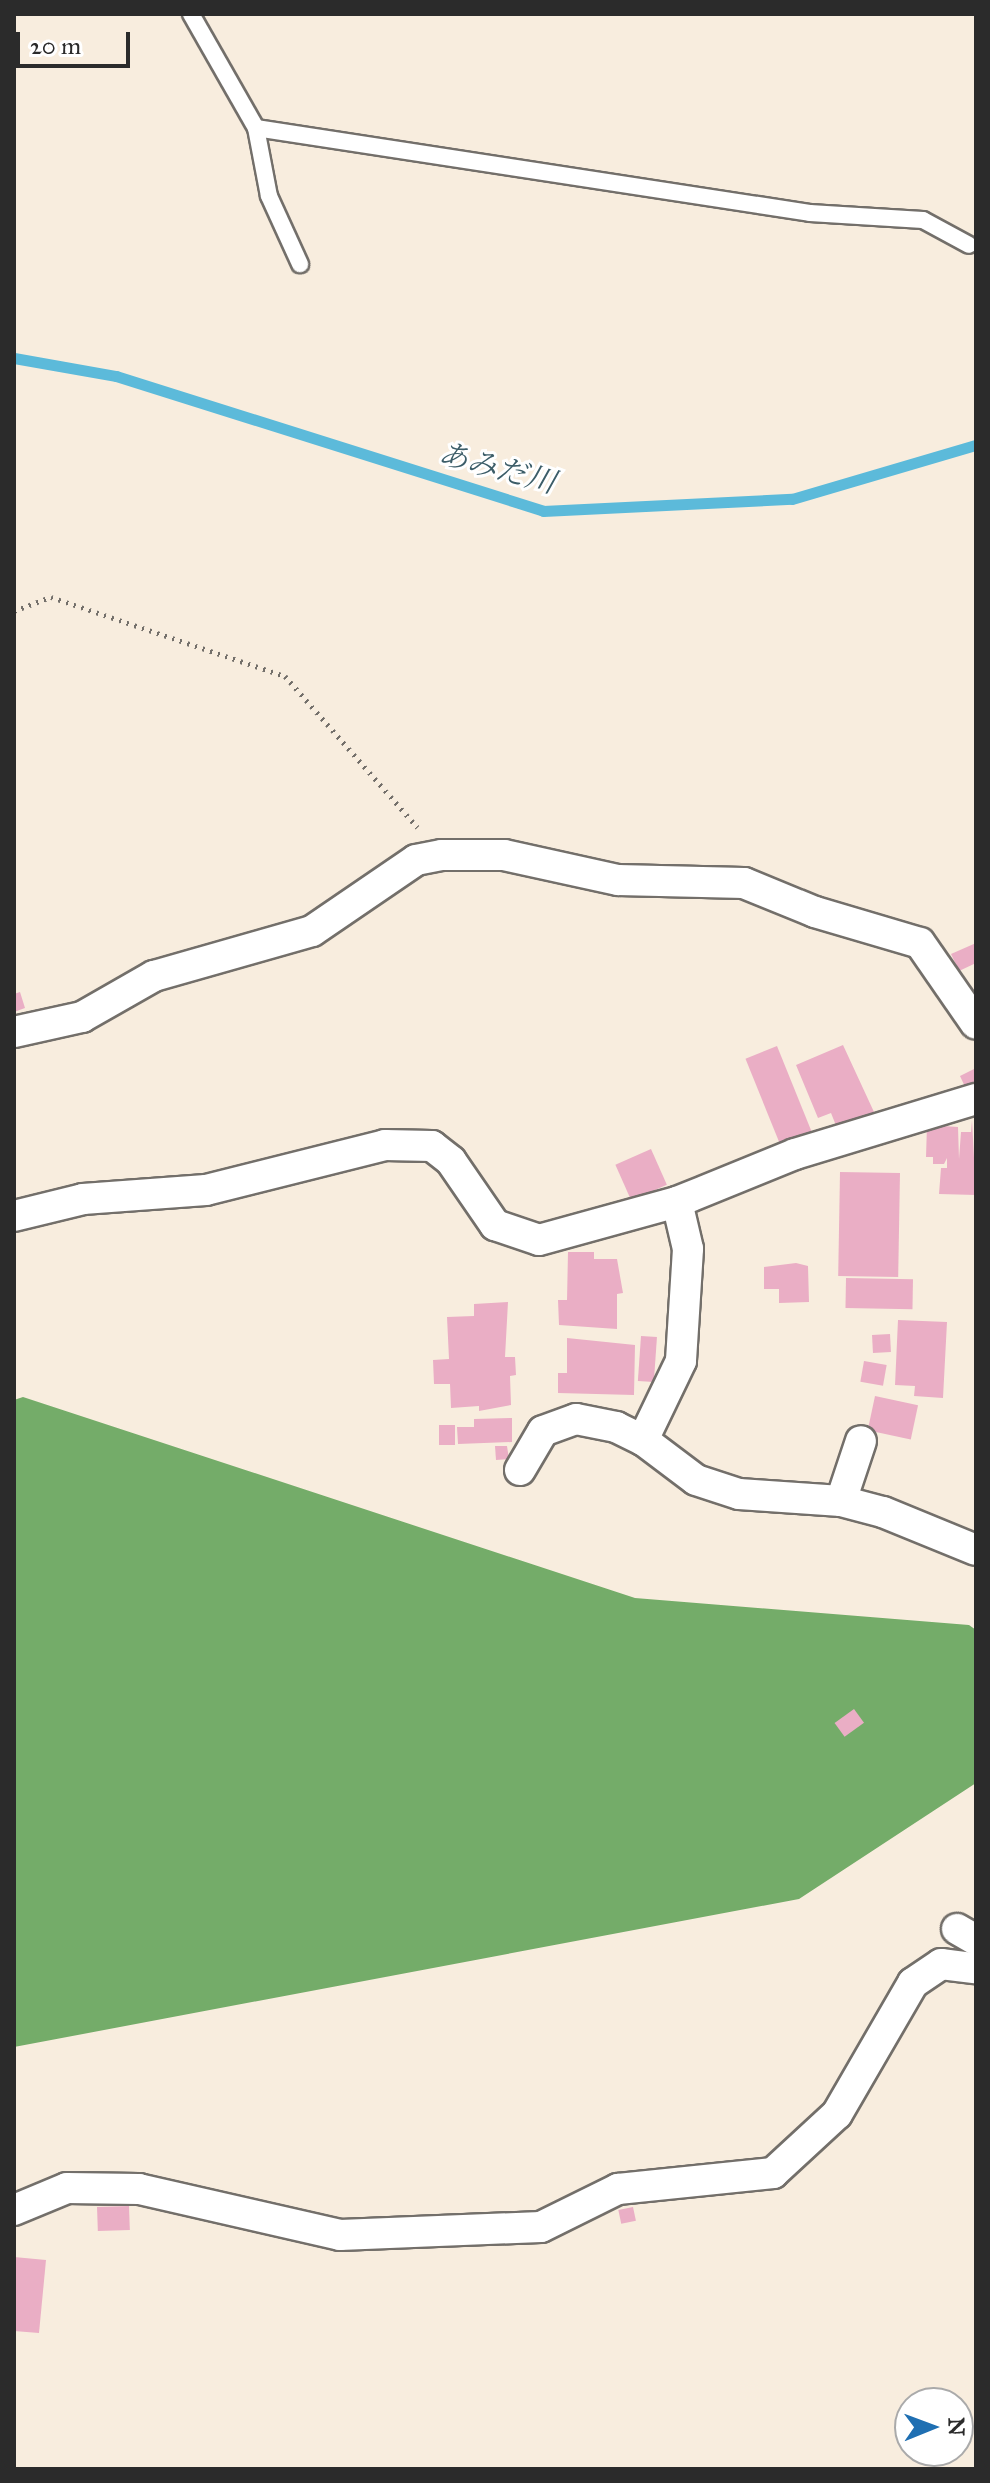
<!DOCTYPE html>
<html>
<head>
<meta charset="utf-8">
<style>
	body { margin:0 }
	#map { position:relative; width:990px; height:2483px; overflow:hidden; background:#f8edde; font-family:"IM FELL Great Primer","Noto Serif JP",serif }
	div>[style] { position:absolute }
	.forest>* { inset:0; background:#74ac69 }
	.stream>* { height:11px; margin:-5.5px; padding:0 5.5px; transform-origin:5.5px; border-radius:5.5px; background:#5cbada }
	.building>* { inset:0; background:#eaaec5; transform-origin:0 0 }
	.path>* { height:5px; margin-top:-2.5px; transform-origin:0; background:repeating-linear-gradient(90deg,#736f6a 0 2px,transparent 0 8px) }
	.roads { filter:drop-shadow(2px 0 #736f6a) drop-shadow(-2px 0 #736f6a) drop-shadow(0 2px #736f6a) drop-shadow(0 -2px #736f6a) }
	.service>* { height:16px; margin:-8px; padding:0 8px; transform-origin:8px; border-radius:8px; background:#fff }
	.minor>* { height:30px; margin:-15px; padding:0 15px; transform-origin:15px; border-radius:15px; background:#fff }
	span { translate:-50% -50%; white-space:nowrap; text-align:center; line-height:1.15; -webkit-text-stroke:6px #fff; paint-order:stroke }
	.water-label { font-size:30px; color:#3c5d68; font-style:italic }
	.frame { position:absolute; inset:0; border:16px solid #2b2b2b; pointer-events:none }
	.north { position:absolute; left:894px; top:2387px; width:80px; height:80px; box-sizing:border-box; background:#fff; border:2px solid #aaa; border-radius:50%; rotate:89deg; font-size:22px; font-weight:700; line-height:32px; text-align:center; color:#2b2b2b }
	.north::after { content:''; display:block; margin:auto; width:28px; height:36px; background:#1f6fb2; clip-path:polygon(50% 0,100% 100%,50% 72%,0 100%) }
	.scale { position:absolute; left:16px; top:32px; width:114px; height:36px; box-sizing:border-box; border:4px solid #2b2b2b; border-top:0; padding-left:10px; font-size:24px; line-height:28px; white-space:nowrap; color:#2b2b2b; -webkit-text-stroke:6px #fff; paint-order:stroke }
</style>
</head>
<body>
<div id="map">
	<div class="forest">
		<div style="clip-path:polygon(23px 1397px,635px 1598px,969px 1625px,976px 1630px,976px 1783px,799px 1899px,14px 2047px,14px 1400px)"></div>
	</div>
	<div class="stream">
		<div style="left:14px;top:358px;width:104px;rotate:10deg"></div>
		<div style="left:116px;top:376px;width:448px;rotate:17.5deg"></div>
		<div style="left:543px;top:511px;width:249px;rotate:-2.8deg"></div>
		<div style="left:792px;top:499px;width:192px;rotate:-16.4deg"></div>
	</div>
	<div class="building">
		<div style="clip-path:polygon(976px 943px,976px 963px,959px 971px,951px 954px)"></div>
		<div style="clip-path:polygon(20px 992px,25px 1008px,14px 1012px,14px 994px)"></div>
		<div style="clip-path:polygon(843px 1045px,874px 1112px,837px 1128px,831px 1113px,818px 1118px,796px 1065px)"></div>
		<div style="left:777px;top:1046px;width:92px;height:34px;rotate:68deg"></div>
		<div style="clip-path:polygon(976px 1068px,976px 1087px,967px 1091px,960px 1076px)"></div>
		<div style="clip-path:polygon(972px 1120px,976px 1195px,939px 1194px,941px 1168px,947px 1168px,947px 1158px,944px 1164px,933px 1164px,933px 1157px,926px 1157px,927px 1125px,958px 1127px,959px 1159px,961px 1132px,971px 1132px)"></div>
		<div style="left:651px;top:1149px;width:39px;height:39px;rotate:66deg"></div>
		<div style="left:840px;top:1172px;width:60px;height:104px;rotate:1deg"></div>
		<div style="clip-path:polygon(568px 1252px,594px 1252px,594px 1259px,617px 1259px,623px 1293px,617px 1294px,617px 1329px,559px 1325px,558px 1300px,567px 1300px)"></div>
		<div style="clip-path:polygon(796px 1263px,808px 1266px,809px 1302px,779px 1303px,779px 1289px,764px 1289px,764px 1267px)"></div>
		<div style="left:846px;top:1278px;width:67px;height:30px;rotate:1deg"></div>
		<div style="clip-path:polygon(508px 1302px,505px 1357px,515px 1357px,516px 1375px,510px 1376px,511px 1405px,479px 1411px,479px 1406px,451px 1408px,450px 1384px,434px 1384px,433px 1360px,449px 1359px,447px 1317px,474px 1316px,474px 1304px)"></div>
		<div style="clip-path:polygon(898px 1320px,947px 1322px,943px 1398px,914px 1396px,915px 1386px,895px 1385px)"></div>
		<div style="left:890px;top:1334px;width:18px;height:18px;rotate:87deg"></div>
		<div style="left:641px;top:1336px;width:16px;height:45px;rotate:4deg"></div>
		<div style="clip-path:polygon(567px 1338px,635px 1345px,634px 1395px,558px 1393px,558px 1373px,567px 1373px)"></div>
		<div style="left:864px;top:1361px;width:23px;height:21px;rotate:10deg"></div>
		<div style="left:875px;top:1396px;width:44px;height:35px;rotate:12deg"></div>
		<div style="clip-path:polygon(512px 1418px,512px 1442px,458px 1444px,457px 1427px,474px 1427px,474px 1419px)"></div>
		<div style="left:455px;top:1425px;width:20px;height:16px;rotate:90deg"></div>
		<div style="clip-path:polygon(495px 1446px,507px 1446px,509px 1459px,496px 1460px)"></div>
		<div style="left:854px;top:1709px;width:17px;height:24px;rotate:54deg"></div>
		<div style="left:129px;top:2206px;width:24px;height:32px;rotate:88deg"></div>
		<div style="left:633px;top:2207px;width:14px;height:15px;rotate:78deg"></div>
		<div style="clip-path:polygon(14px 2257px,46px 2260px,39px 2333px,14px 2331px)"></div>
	</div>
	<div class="path">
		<div style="left:14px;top:611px;width:40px;rotate:-21deg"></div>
		<div style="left:51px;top:597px;width:247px;rotate:18.7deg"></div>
		<div style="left:285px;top:676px;width:201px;rotate:48.8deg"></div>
	</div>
	<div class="roads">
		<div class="service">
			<div style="left:191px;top:14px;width:131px;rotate:60.3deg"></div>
			<div style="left:256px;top:128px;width:560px;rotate:8.72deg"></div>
			<div style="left:810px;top:213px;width:113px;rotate:3.5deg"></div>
			<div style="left:923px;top:220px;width:52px;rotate:28.5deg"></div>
			<div style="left:256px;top:128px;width:69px;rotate:79.2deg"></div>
			<div style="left:269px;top:196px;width:75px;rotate:65.5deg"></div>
		</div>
		<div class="minor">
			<div style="left:14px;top:1032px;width:70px;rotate:-12.4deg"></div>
			<div style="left:82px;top:1017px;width:83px;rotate:-29.7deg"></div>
			<div style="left:154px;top:976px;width:164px;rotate:-15.9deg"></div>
			<div style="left:312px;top:931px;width:126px;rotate:-34.3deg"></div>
			<div style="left:416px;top:860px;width:26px;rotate:-11deg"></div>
			<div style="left:442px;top:855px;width:62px"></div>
			<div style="left:504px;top:855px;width:117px;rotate:12.4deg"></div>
			<div style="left:618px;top:880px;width:126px;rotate:1.4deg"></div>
			<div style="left:744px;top:883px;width:77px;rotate:22.2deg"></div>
			<div style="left:815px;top:912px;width:109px;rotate:16.4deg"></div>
			<div style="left:920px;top:943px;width:98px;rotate:55.3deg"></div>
			<div style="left:677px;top:1202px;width:48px;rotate:76.8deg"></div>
			<div style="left:688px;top:1249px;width:112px;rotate:93.6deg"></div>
			<div style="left:681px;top:1361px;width:88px;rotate:115.7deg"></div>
			<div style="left:643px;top:1440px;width:66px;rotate:37deg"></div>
			<div style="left:696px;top:1480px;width:45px;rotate:18deg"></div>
			<div style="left:739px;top:1494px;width:102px;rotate:3.9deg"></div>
			<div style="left:841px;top:1501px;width:43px;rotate:14.7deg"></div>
			<div style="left:883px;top:1512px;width:100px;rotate:22.2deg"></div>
			<div style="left:14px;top:1216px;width:71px;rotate:-13.8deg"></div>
			<div style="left:83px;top:1199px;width:123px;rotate:-4.2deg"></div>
			<div style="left:206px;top:1190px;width:185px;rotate:-14.1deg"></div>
			<div style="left:385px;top:1145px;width:47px;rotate:1.2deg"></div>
			<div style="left:432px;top:1146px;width:24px;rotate:38deg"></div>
			<div style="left:451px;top:1161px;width:78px;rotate:55.5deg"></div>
			<div style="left:495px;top:1225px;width:46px;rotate:18.8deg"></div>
			<div style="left:539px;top:1240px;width:143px;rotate:-15.4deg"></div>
			<div style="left:677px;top:1202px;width:127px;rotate:-22.1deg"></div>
			<div style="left:795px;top:1154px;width:189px;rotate:-16.9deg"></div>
			<div style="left:520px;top:1470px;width:45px;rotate:-59.5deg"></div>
			<div style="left:543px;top:1431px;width:35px;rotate:-20deg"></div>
			<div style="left:576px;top:1419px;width:41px;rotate:11.3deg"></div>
			<div style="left:616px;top:1427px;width:30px;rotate:26deg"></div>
			<div style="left:841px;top:1501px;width:63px;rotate:-71.6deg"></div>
			<div style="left:957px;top:1929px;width:22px;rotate:30deg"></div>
			<div style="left:14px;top:2210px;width:57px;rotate:-22.5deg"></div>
			<div style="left:67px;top:2188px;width:72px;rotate:0.8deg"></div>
			<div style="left:139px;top:2189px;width:206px;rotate:12.9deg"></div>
			<div style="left:340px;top:2235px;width:201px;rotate:-2.3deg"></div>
			<div style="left:541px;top:2227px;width:86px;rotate:-26.3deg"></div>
			<div style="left:618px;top:2189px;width:156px;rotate:-5.9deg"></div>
			<div style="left:773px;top:2173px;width:87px;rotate:-42.7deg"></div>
			<div style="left:837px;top:2114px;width:151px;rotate:-59.9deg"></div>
			<div style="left:913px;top:1983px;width:34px;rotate:-34deg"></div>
			<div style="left:941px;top:1964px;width:35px;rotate:7deg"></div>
		</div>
	</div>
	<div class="water-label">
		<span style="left:497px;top:468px;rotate:15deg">あみだ川</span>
	</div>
	<div class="frame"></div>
	<div class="north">N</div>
	<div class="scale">20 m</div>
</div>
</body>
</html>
